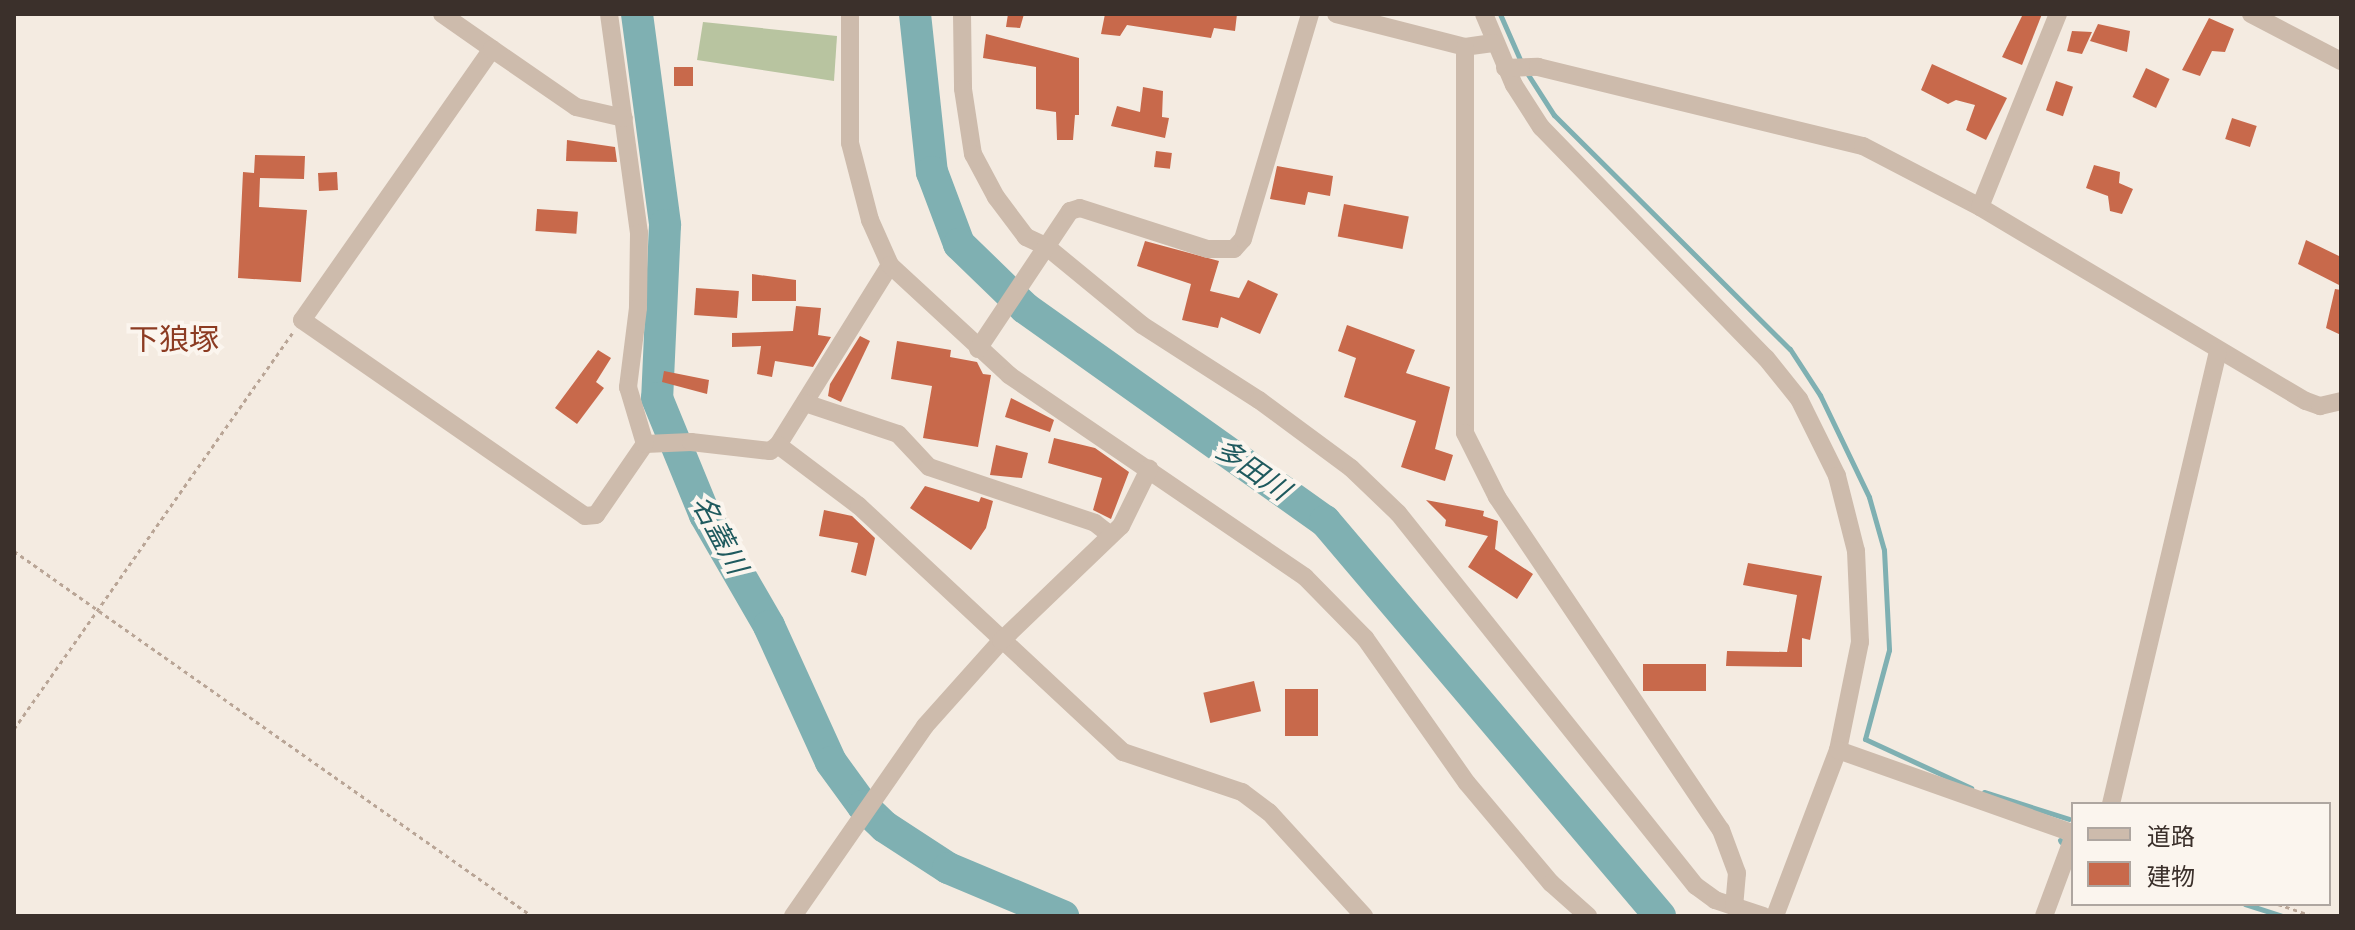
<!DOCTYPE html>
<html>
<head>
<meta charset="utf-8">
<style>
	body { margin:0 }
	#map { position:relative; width:2355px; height:930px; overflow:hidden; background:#f4ebe1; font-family:"DM Sans","Noto Sans JP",sans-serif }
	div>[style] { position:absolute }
	.green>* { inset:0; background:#b8c4a0 }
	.stream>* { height:5px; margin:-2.5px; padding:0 2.5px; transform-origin:2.5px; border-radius:2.5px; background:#7fb0b2 }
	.river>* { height:32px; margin:-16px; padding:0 16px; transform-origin:16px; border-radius:16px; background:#7fb0b2 }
	.building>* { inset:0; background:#c8694b; transform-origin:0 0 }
	.path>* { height:3px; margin-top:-1.5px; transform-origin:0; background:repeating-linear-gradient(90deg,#b9a596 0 4px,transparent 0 8px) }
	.minor>* { height:18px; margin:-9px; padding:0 9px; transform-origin:9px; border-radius:9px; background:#cdbbac }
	span { translate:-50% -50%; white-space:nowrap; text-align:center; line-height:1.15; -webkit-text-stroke:8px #fbf5ee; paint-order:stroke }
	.water-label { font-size:28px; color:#1f5a5e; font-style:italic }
	.quarter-label { font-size:30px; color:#8c3b22 }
	.frame { position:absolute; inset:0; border:16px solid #3b302b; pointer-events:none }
	.legend { position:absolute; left:2071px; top:802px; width:260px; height:104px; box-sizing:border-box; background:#fbf5ee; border:2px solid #aea6a0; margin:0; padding:10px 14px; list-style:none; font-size:24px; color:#3b302b }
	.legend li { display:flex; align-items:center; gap:16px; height:40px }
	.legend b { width:40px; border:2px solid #aea6a0 }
</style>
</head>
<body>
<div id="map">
	<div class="green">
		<div style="clip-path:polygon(703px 22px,837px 36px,834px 81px,697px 60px)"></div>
	</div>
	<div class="stream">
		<div style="left:1500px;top:14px;width:55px;rotate:66.3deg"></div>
		<div style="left:1527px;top:73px;width:50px;rotate:57.3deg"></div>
		<div style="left:1554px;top:115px;width:332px;rotate:44.8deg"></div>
		<div style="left:1790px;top:349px;width:55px;rotate:56.9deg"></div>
		<div style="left:1820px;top:395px;width:113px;rotate:64.3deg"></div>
		<div style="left:1869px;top:497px;width:55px;rotate:74.2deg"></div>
		<div style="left:1884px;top:550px;width:100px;rotate:87.1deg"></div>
		<div style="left:1889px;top:650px;width:92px;rotate:105.1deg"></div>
		<div style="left:1865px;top:739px;width:117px;rotate:24.8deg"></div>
		<div style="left:1984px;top:792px;width:89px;rotate:17.6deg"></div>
		<div style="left:2060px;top:840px;width:2px;rotate:63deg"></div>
		<div style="left:2245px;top:904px;width:38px;rotate:18deg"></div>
	</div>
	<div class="river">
		<div style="left:637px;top:14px;width:213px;rotate:82.4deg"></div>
		<div style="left:665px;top:225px;width:173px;rotate:92.6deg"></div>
		<div style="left:657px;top:398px;width:126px;rotate:67.7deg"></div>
		<div style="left:705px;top:515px;width:128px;rotate:60deg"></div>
		<div style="left:769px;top:626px;width:149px;rotate:65.5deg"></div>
		<div style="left:831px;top:762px;width:54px;rotate:54deg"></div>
		<div style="left:863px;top:806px;width:30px;rotate:44deg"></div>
		<div style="left:885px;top:827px;width:75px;rotate:33.1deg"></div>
		<div style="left:948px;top:868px;width:125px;rotate:22.7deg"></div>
		<div style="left:915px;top:14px;width:159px;rotate:83.9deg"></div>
		<div style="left:932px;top:172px;width:77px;rotate:69.4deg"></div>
		<div style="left:959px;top:244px;width:92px;rotate:44.1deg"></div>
		<div style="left:1025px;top:308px;width:368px;rotate:35.4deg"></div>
		<div style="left:1325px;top:521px;width:518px;rotate:49.7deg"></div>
	</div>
	<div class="building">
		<div style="clip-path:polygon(1008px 14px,1024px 14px,1020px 28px,1006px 27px)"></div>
		<div style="clip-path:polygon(1105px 14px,1237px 14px,1235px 31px,1214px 28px,1211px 38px,1127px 25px,1120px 36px,1101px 34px)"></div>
		<div style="clip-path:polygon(2023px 14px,2042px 14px,2022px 65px,2002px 57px)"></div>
		<div style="clip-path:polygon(2209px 18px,2234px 29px,2225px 52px,2212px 51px,2200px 76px,2182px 70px)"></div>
		<div style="clip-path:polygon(2098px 24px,2130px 31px,2127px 52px,2090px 41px)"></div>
		<div style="clip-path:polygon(2072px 31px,2092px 32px,2082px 54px,2067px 51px)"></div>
		<div style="clip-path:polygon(986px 34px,1079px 58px,1079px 115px,1075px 115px,1073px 140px,1057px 140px,1056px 112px,1036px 109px,1036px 67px,983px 58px)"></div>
		<div style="clip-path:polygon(1932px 64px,2007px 98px,1986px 140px,1966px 130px,1975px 105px,1956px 100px,1948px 104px,1921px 90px)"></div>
		<div style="left:674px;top:67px;width:19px;height:19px"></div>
		<div style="left:2146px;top:68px;width:26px;height:32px;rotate:25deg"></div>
		<div style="left:2056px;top:81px;width:18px;height:31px;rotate:19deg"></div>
		<div style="clip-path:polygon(1143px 87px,1163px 91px,1162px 117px,1169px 118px,1165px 138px,1111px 126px,1117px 106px,1140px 112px)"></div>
		<div style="left:2232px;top:118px;width:26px;height:22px;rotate:18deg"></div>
		<div style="clip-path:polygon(567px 140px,615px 147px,617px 162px,566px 161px)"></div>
		<div style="left:1156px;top:151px;width:16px;height:16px;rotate:7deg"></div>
		<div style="clip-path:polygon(255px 155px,305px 156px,304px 179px,260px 178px,259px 207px,307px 210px,301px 282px,238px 278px,243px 172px,254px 173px)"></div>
		<div style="clip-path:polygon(2094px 165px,2120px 172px,2119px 183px,2133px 189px,2122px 214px,2110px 211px,2108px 196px,2086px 188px)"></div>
		<div style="clip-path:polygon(1277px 166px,1333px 176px,1330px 196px,1308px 192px,1305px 205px,1270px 199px)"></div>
		<div style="left:337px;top:172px;width:18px;height:19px;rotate:87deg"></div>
		<div style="left:1344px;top:204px;width:66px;height:33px;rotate:11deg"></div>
		<div style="left:537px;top:209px;width:41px;height:22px;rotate:4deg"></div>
		<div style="clip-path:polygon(2306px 240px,2341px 257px,2341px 286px,2298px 264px)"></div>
		<div style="clip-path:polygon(1145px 241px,1219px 261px,1210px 291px,1239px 298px,1248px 280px,1278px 294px,1260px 334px,1221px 317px,1218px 328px,1182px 320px,1191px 284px,1137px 266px)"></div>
		<div style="clip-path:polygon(752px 274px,796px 280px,796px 301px,752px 301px)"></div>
		<div style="left:696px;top:288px;width:43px;height:27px;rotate:4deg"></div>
		<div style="clip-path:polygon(2335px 289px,2341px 290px,2341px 335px,2326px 328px)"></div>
		<div style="clip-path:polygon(796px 306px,821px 308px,818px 335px,831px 337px,813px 367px,775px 361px,772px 377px,757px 374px,761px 346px,732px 347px,732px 333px,793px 331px)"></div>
		<div style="clip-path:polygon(1347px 325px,1415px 350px,1406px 373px,1450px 387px,1435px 449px,1453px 455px,1445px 481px,1401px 467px,1416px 421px,1344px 397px,1356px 358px,1338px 351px)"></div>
		<div style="clip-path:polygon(860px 336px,870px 341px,841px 402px,828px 396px,830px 384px)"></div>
		<div style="clip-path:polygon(897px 341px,951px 350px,950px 357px,977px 362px,983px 374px,991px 375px,978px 447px,923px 438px,932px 386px,891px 379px)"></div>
		<div style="clip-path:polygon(598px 350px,611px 358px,596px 382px,604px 388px,577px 424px,555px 408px)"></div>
		<div style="clip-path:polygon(664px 371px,709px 380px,707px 394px,662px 382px)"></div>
		<div style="clip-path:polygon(1011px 398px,1054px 420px,1050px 432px,1005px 417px)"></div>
		<div style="clip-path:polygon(1054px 438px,1095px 448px,1129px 472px,1111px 519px,1093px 510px,1102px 478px,1048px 463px)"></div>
		<div style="clip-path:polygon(996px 445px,1028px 453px,1022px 478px,990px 475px)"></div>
		<div style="clip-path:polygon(925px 486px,979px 502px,981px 497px,993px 501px,986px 528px,971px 550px,910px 508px)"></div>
		<div style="clip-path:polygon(1426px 500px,1484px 511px,1483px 516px,1498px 521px,1495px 549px,1533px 574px,1517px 599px,1468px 567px,1488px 536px,1445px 526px,1446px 520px)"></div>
		<div style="clip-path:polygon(824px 510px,852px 516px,875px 538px,866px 576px,851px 572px,858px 543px,819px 536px)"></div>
		<div style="clip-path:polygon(1748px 563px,1822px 576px,1810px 640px,1802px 638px,1802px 667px,1726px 666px,1727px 651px,1787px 652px,1797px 595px,1743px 585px)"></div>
		<div style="left:1643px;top:664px;width:63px;height:27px"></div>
		<div style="left:1254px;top:681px;width:31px;height:52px;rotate:77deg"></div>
		<div style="left:1285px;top:689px;width:33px;height:47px"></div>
	</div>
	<div class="path">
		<div style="left:14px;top:551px;width:634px;rotate:35.17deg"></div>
		<div style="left:14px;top:729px;width:484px;rotate:-54.9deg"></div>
		<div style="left:2278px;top:904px;width:37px;rotate:19deg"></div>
	</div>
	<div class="minor">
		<div style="left:442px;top:14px;width:61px;rotate:35deg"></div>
		<div style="left:492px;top:49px;width:331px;rotate:125deg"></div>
		<div style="left:302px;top:320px;width:344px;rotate:34.7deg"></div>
		<div style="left:585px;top:516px;width:11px;rotate:-5deg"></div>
		<div style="left:596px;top:515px;width:86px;rotate:-55.4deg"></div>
		<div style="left:645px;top:444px;width:46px;rotate:-2.5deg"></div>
		<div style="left:691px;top:442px;width:80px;rotate:6.5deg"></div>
		<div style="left:770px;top:451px;width:10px;rotate:-37deg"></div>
		<div style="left:778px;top:445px;width:212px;rotate:-58.1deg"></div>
		<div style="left:609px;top:14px;width:221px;rotate:82.2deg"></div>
		<div style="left:639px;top:233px;width:75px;rotate:90.8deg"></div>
		<div style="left:638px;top:308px;width:80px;rotate:97.2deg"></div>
		<div style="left:628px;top:387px;width:59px;rotate:73.4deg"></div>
		<div style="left:850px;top:14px;width:129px;rotate:90deg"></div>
		<div style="left:850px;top:143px;width:80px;rotate:75.4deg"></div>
		<div style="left:870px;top:220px;width:49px;rotate:66deg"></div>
		<div style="left:890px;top:265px;width:162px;rotate:42.7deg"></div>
		<div style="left:1009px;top:375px;width:358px;rotate:34.3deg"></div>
		<div style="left:1305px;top:577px;width:86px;rotate:45.5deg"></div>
		<div style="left:1365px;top:638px;width:177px;rotate:54.9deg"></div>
		<div style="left:1467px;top:783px;width:131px;rotate:50deg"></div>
		<div style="left:1551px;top:883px;width:50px;rotate:41.7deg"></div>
		<div style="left:962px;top:14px;width:75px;rotate:89.2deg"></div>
		<div style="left:963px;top:89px;width:66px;rotate:81.3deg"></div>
		<div style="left:973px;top:154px;width:49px;rotate:61.9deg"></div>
		<div style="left:996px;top:197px;width:50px;rotate:53.1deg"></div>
		<div style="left:1026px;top:237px;width:23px;rotate:25deg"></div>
		<div style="left:1047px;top:247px;width:123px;rotate:39.4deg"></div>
		<div style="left:1142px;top:325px;width:139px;rotate:32.7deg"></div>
		<div style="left:1259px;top:400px;width:114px;rotate:36.5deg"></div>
		<div style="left:1351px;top:468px;width:65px;rotate:43.8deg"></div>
		<div style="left:1398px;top:513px;width:477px;rotate:51.4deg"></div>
		<div style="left:1696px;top:886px;width:24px;rotate:36deg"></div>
		<div style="left:1715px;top:900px;width:51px;rotate:18.4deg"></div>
		<div style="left:1336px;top:14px;width:133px;rotate:14.3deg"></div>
		<div style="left:1484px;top:14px;width:77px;rotate:67.1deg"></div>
		<div style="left:1514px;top:85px;width:50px;rotate:57.3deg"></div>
		<div style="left:1541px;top:127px;width:322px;rotate:45.8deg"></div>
		<div style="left:1766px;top:358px;width:53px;rotate:51.2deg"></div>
		<div style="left:1799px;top:399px;width:86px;rotate:63.7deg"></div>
		<div style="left:1837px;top:476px;width:77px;rotate:75.8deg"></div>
		<div style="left:1856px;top:551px;width:91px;rotate:87.5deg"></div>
		<div style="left:1860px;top:642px;width:110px;rotate:101.5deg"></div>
		<div style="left:1838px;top:750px;width:178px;rotate:110.8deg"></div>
		<div style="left:2251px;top:14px;width:102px;rotate:27.6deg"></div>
		<div style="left:1493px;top:43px;width:28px;rotate:172deg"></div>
		<div style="left:1465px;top:47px;width:386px;rotate:90deg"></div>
		<div style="left:1465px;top:433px;width:72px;rotate:63.4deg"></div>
		<div style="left:1497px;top:497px;width:401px;rotate:56.1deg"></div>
		<div style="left:1721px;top:830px;width:46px;rotate:69.6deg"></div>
		<div style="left:1737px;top:873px;width:33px;rotate:95deg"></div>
		<div style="left:492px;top:49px;width:102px;rotate:34.6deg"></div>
		<div style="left:576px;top:107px;width:49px;rotate:12.9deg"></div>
		<div style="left:1505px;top:68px;width:33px;rotate:-2deg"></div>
		<div style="left:1538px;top:67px;width:334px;rotate:13.7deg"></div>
		<div style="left:1863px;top:146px;width:132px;rotate:27.5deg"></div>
		<div style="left:1980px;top:207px;width:379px;rotate:30.8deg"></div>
		<div style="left:2306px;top:401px;width:15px;rotate:20deg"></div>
		<div style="left:2320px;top:406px;width:22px;rotate:-13deg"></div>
		<div style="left:1980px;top:207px;width:208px;rotate:-68deg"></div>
		<div style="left:978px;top:349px;width:166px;rotate:-56.3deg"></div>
		<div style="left:1070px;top:211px;width:10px;rotate:-17deg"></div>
		<div style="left:1080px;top:208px;width:134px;rotate:17.8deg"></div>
		<div style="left:1208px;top:249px;width:26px"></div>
		<div style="left:1234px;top:249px;width:13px;rotate:-48deg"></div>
		<div style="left:1243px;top:239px;width:235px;rotate:-73.4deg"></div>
		<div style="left:805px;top:403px;width:98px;rotate:18.4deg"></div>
		<div style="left:898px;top:434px;width:45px;rotate:46.8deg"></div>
		<div style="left:929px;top:467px;width:175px;rotate:18.6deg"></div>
		<div style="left:1095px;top:523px;width:18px;rotate:38deg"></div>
		<div style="left:778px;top:445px;width:101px;rotate:37deg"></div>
		<div style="left:859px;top:506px;width:361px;rotate:43deg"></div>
		<div style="left:1123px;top:752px;width:126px;rotate:18.6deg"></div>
		<div style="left:1242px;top:792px;width:34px;rotate:37deg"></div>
		<div style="left:1269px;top:812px;width:141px;rotate:47.6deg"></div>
		<div style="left:1838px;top:750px;width:249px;rotate:19.5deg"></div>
		<div style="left:2111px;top:804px;width:465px;rotate:-76.7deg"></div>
		<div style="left:793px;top:916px;width:231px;rotate:-55.2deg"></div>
		<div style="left:925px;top:726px;width:114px;rotate:-48.2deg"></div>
		<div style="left:1001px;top:641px;width:166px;rotate:-43.8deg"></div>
		<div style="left:1121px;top:526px;width:64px;rotate:-63.8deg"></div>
		<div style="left:2044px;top:916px;width:83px;rotate:-69.6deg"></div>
	</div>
	<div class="water-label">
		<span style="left:1252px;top:470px;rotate:35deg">多田川</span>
		<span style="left:719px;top:535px;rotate:62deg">名蓋川</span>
	</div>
	<div class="quarter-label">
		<span style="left:174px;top:340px">下狼塚</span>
	</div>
	<div class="frame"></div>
	<ul class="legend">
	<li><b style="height:10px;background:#cdbbac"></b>道路</li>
	<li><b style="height:22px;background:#c8694b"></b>建物</li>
	</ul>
</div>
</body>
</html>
